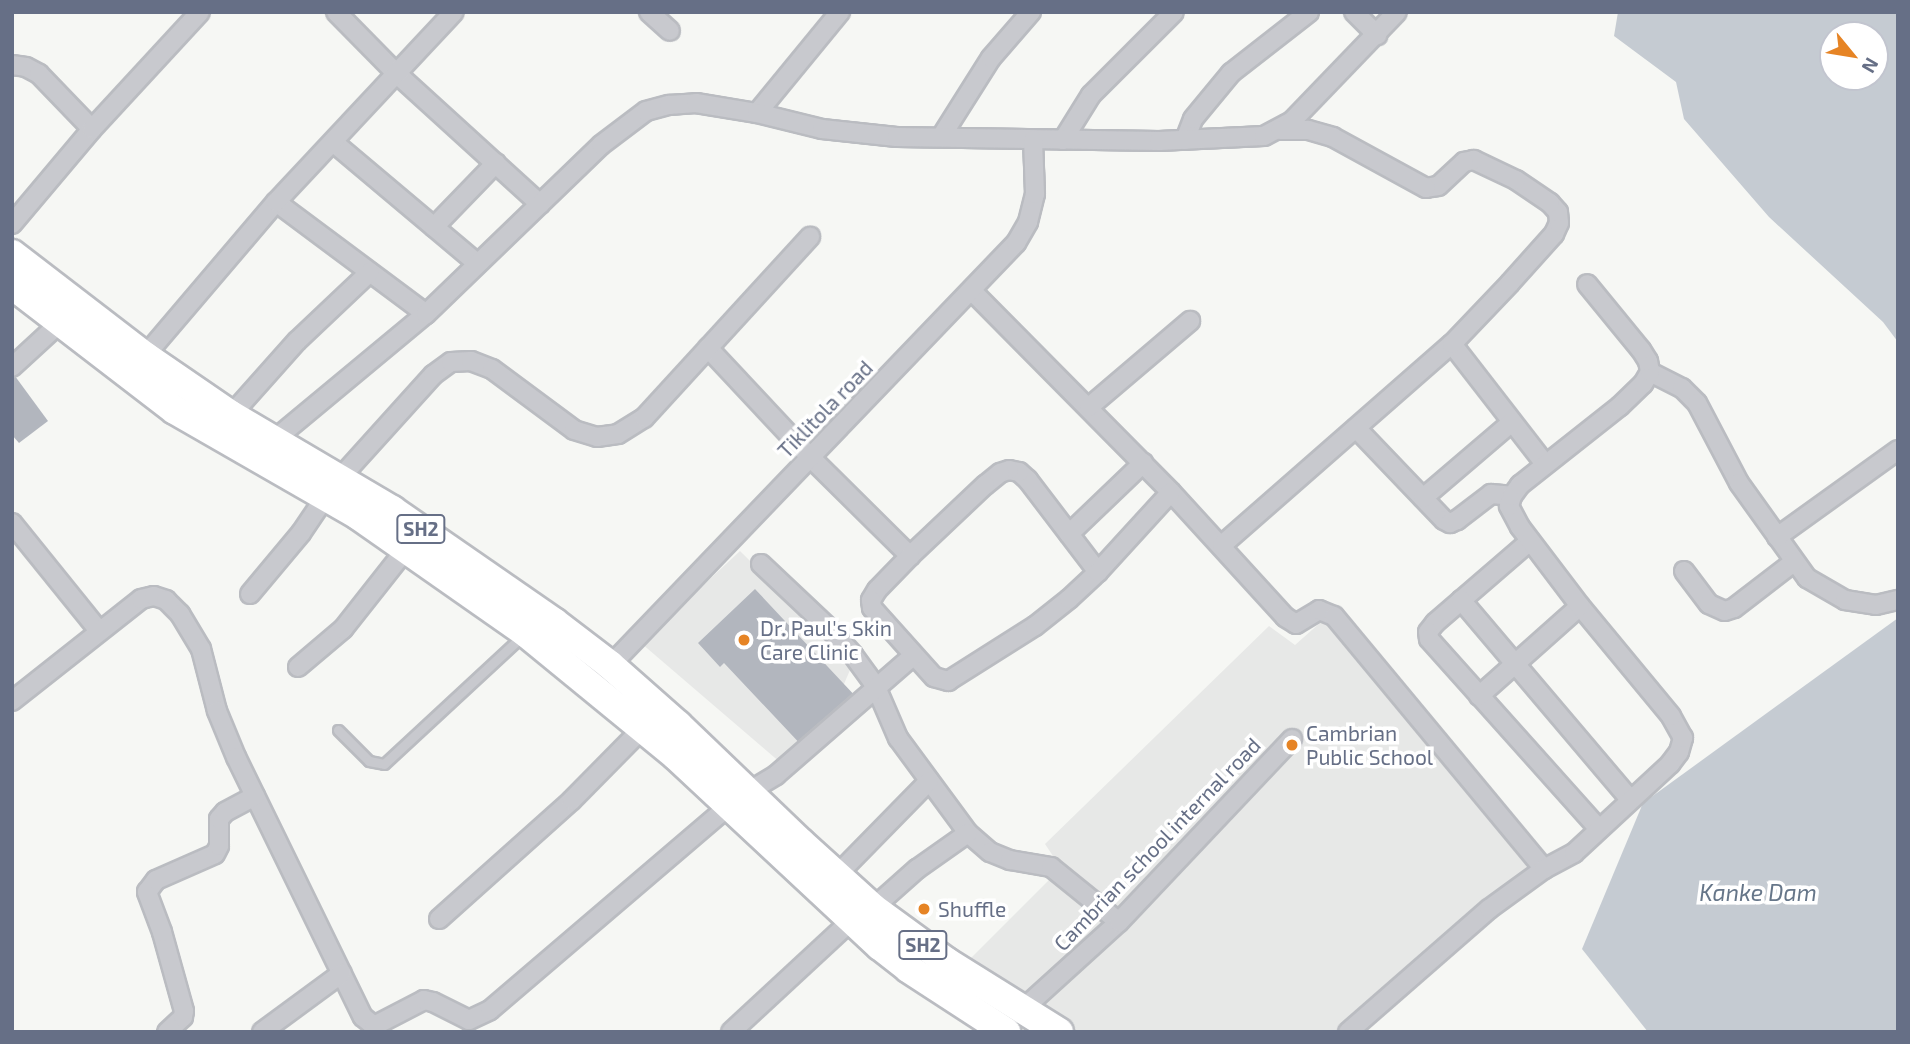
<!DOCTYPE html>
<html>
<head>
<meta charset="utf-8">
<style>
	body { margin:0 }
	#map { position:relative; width:1910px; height:1044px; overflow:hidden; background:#f6f7f4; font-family:"Exo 2",sans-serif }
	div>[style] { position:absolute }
	.built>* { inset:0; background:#e7e8e7 }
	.water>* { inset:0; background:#c5cbd2 }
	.building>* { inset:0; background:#b2b6be }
	.roads { filter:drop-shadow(2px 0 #babcc1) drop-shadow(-2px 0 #babcc1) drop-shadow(0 2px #babcc1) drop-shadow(0 -2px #babcc1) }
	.lane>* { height:9px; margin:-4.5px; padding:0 4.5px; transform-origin:4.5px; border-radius:4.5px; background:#c8c9ce }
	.street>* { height:18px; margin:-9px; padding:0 9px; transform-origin:9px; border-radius:9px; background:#c8c9ce }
	.primary>* { height:28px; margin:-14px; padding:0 14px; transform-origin:14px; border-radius:14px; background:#fff }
	.dots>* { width:19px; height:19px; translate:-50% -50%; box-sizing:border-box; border:4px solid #fff; border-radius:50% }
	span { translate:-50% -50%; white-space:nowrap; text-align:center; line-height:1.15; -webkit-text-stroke:7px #fff; paint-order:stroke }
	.shield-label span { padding:2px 5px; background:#fff; border:2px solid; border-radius:5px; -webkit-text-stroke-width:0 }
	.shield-label { font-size:19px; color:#666f86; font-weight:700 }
	.street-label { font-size:21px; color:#666f86 }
	.poi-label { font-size:21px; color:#666f86 }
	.left { translate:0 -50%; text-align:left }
	.water-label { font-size:23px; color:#667689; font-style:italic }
	.frame { position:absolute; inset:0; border:14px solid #666f86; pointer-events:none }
	.north { position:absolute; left:1819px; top:21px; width:70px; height:70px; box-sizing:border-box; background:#fff; border:2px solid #c2c5cf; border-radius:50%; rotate:120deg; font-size:19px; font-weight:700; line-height:28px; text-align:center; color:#666f86 }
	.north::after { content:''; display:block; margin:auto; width:24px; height:32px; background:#e68425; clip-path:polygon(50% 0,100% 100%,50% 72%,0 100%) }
</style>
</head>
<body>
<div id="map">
	<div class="built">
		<div style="clip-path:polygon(740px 551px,853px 663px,817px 747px,789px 770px,641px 643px)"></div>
		<div style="clip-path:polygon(1330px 614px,1538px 871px,1350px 1032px,1062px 1032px,961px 968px,1061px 868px,1045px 844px,1269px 626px,1295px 645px)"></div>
	</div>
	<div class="water">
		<div style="clip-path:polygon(evenodd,1618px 12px,1898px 12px,1898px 342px,1883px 322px,1769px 217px,1684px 119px,1676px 82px,1614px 36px,1618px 12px,1833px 35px,1875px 35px,1875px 77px,1833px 77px,1833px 35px)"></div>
		<div style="clip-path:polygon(1898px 618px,1898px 1032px,1648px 1032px,1582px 949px,1643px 803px)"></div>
	</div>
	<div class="building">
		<div style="clip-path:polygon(12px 372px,48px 421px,19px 443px,12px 435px)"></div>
		<div style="clip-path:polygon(755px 589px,858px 699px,805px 749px,724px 663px,720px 667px,698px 643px)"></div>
	</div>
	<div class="roads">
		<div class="lane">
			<div style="left:338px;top:730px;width:44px;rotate:45deg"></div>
			<div style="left:369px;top:761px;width:15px;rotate:11deg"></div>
			<div style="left:384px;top:764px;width:188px;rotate:-42.8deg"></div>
		</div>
		<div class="street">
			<div style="left:336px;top:12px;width:86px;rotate:45.5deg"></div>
			<div style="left:396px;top:73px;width:195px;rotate:42.3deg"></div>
			<div style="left:649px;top:12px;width:28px;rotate:42deg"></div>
			<div style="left:1354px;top:12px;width:33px;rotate:45deg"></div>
			<div style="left:12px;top:65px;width:14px;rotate:8deg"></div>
			<div style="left:26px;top:67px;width:15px;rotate:28deg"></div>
			<div style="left:39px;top:74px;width:76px;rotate:46.1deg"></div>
			<div style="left:757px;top:113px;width:131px;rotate:-50.6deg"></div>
			<div style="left:941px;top:137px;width:93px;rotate:-57.7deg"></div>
			<div style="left:991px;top:58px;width:61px;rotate:-49deg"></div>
			<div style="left:1063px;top:140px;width:53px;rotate:-58.1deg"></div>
			<div style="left:1091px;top:95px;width:117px;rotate:-45deg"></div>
			<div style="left:1185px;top:140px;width:22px;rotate:-69deg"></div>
			<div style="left:1193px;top:119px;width:60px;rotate:-50.4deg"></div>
			<div style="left:1231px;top:73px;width:99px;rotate:-38deg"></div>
			<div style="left:333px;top:142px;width:189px;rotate:40.1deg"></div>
			<div style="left:276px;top:202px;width:187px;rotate:36.7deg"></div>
			<div style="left:12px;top:224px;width:124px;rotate:-49.9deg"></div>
			<div style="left:92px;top:129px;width:159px;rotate:-47.3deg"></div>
			<div style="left:434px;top:227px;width:89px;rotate:-45.9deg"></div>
			<div style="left:972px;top:291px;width:283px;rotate:45.3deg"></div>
			<div style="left:1171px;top:492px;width:169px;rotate:47.6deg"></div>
			<div style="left:1285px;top:617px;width:13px;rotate:32deg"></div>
			<div style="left:1296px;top:624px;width:27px;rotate:-31deg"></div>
			<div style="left:1319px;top:610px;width:16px;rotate:22deg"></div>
			<div style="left:1334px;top:616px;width:329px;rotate:50.3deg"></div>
			<div style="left:1452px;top:344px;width:152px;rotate:52.2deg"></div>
			<div style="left:708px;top:348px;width:149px;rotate:46.9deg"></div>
			<div style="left:810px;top:457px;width:141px;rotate:44.7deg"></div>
			<div style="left:138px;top:364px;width:213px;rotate:-49.6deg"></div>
			<div style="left:276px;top:202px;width:260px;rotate:-46.9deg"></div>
			<div style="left:12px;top:367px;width:67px;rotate:-42.6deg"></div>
			<div style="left:1650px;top:372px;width:36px;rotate:27deg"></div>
			<div style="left:1682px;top:388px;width:21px;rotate:45deg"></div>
			<div style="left:1697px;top:403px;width:90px;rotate:62.3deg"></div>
			<div style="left:1739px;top:483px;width:117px;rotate:54.4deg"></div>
			<div style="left:1807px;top:578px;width:44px;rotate:30.1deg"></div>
			<div style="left:1845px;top:600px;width:31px;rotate:9deg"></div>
			<div style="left:1876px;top:605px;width:23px;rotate:-13deg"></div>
			<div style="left:1089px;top:407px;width:133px;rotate:-40.4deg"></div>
			<div style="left:231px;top:415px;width:99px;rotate:-48.3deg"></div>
			<div style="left:297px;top:341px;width:100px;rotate:-43.4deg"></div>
			<div style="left:1356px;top:428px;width:127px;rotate:46.3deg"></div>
			<div style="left:1444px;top:520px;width:7px;rotate:27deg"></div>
			<div style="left:1450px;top:523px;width:8px;rotate:-23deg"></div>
			<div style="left:1457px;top:520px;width:43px;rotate:-37.4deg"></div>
			<div style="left:1491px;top:494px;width:21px;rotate:5deg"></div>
			<div style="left:274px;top:440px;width:197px;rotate:-39.7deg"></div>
			<div style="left:426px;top:314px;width:243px;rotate:-44deg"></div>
			<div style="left:601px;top:145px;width:56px;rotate:-37.1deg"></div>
			<div style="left:646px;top:111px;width:24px;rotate:-15deg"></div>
			<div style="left:669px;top:105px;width:27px;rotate:-4deg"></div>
			<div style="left:696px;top:103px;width:62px;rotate:9.3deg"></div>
			<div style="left:757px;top:113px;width:67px;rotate:13.8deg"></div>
			<div style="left:822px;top:129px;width:75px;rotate:6.1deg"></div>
			<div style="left:897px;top:137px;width:262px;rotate:0.9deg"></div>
			<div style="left:1159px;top:141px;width:105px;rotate:-2.7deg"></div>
			<div style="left:1264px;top:136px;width:32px;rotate:-28deg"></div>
			<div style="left:1292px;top:121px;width:151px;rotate:-46.1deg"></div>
			<div style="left:340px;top:478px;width:139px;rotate:-47.9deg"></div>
			<div style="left:433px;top:375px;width:22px;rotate:-36deg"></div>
			<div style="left:451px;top:362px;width:20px;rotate:-3deg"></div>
			<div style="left:471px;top:361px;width:22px;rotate:21deg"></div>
			<div style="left:492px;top:369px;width:102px;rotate:36.6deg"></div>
			<div style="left:574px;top:430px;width:24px;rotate:17deg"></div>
			<div style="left:597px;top:437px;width:21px;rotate:-8deg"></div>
			<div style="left:618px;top:434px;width:31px;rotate:-32deg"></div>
			<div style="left:644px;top:418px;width:246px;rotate:-47.5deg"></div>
			<div style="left:1423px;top:498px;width:117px;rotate:-40.5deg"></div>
			<div style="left:12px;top:523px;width:139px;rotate:51.1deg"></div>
			<div style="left:1069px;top:534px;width:103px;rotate:-43.8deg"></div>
			<div style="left:1777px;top:537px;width:149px;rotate:-35.7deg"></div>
			<div style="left:1530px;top:541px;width:125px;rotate:139.2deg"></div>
			<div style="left:1435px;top:623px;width:11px;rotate:128deg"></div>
			<div style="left:1428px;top:632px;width:7px;rotate:82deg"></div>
			<div style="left:1429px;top:639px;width:254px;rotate:48.2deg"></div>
			<div style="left:1222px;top:545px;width:305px;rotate:-41.2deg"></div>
			<div style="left:1452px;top:344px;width:84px;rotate:-46.4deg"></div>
			<div style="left:1510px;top:283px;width:66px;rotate:-48.1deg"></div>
			<div style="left:1554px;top:234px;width:12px;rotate:-66deg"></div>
			<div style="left:1559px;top:223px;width:11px;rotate:-95deg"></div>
			<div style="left:1558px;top:212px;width:12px;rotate:-132deg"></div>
			<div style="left:1550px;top:203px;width:41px;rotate:-145.9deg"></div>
			<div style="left:1516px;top:180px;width:47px;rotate:-154.5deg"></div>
			<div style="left:1474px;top:160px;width:10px;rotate:169deg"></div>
			<div style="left:1464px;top:162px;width:35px;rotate:137deg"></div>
			<div style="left:1438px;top:186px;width:12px;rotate:171deg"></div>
			<div style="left:1426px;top:188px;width:106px;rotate:-151.3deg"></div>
			<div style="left:1333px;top:137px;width:26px;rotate:-164deg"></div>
			<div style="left:1308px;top:130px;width:28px;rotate:180deg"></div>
			<div style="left:761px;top:564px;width:93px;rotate:43.3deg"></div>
			<div style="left:829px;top:628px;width:36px;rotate:48deg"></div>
			<div style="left:853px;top:655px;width:39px;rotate:54deg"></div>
			<div style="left:876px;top:687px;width:56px;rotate:66.7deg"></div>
			<div style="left:898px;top:738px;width:118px;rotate:53.6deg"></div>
			<div style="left:968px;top:833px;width:29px;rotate:41deg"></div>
			<div style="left:990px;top:852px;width:22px;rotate:22deg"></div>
			<div style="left:1010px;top:860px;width:42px;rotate:9.7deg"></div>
			<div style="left:1051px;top:867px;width:87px;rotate:39deg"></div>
			<div style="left:1684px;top:571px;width:41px;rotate:52.9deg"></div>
			<div style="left:1709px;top:604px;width:17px;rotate:24deg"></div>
			<div style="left:1725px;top:611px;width:9px;rotate:-18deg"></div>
			<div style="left:1734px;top:608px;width:76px;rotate:-37.5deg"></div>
			<div style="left:1098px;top:572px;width:116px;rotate:-127.3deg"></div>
			<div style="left:1028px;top:480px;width:12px;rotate:-138deg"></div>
			<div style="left:1019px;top:472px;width:10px;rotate:-169deg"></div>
			<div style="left:1009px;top:470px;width:9px;rotate:162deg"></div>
			<div style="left:1000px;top:473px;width:19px;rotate:141deg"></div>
			<div style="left:985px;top:485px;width:103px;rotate:136.6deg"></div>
			<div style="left:910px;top:556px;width:47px;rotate:134.1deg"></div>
			<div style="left:877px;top:590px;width:12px;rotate:121deg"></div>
			<div style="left:871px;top:600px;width:8px;rotate:83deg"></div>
			<div style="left:872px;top:608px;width:93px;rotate:48.1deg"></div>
			<div style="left:934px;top:677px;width:15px;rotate:16deg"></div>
			<div style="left:948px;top:681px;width:103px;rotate:-32.3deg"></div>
			<div style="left:1035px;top:626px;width:43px;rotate:-38.5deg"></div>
			<div style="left:1069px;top:599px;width:40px;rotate:-43deg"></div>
			<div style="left:1098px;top:572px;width:108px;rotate:-47.6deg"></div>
			<div style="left:250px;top:594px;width:80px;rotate:-50.1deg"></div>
			<div style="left:301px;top:533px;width:45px;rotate:-56deg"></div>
			<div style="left:1461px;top:600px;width:261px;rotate:49.7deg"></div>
			<div style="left:298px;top:667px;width:59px;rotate:-40.2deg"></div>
			<div style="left:343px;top:629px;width:103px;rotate:-51.7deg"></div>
			<div style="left:604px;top:672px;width:595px;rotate:-46.16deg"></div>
			<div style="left:1016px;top:243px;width:24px;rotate:-60deg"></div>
			<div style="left:1028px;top:222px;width:29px;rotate:-76deg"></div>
			<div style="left:1035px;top:194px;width:54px;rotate:-92.1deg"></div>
			<div style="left:1479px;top:696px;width:135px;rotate:-41.7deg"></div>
			<div style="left:12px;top:701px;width:164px;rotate:-38.3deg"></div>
			<div style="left:141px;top:599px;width:13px;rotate:-13deg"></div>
			<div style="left:154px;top:596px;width:13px;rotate:18deg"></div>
			<div style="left:166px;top:600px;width:20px;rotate:45deg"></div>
			<div style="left:180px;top:614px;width:41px;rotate:59deg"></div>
			<div style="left:201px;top:649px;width:64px;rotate:75.5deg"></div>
			<div style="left:217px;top:711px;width:50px;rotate:67.6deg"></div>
			<div style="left:236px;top:757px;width:289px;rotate:64deg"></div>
			<div style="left:363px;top:1017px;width:14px;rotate:39deg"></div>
			<div style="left:374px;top:1026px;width:56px;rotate:-27.5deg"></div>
			<div style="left:424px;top:1000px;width:9px;rotate:13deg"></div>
			<div style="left:433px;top:1002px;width:40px;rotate:26.6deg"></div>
			<div style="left:469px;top:1020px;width:23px;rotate:-25deg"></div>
			<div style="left:490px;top:1010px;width:316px;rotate:-40.5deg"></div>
			<div style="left:748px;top:792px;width:33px;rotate:-31deg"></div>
			<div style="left:776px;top:775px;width:181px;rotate:-41deg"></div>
			<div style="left:836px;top:876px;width:133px;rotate:-45.6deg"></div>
			<div style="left:873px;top:908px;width:59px;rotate:-41.6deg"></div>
			<div style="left:917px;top:869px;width:62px;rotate:-35.2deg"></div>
			<div style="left:439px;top:919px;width:178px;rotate:-41.8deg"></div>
			<div style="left:572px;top:800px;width:101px;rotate:-45.4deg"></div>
			<div style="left:1023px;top:1009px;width:130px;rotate:-42.2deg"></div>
			<div style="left:1119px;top:922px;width:252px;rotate:-46.6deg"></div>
			<div style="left:167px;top:1032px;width:22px;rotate:-43deg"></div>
			<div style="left:183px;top:1017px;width:6px;rotate:-81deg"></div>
			<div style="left:184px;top:1011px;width:82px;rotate:-105.6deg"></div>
			<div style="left:162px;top:932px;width:43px;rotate:-110.6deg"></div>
			<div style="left:147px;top:892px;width:15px;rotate:-53deg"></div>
			<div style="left:156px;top:880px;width:64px;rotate:-23.8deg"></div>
			<div style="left:215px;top:854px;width:9px;rotate:-63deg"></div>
			<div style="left:219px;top:846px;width:27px;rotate:-90deg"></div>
			<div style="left:219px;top:819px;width:9px;rotate:-49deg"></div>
			<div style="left:225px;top:812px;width:34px;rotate:-28deg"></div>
			<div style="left:262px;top:1032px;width:99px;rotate:-36.4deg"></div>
			<div style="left:731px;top:1032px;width:163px;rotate:-42.8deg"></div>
			<div style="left:1348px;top:1032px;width:187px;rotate:-41.1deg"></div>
			<div style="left:1489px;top:909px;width:68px;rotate:-36deg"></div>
			<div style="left:1544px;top:869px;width:34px;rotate:-28deg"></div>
			<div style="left:1574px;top:853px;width:131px;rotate:-42.8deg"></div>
			<div style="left:1670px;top:764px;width:15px;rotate:-53deg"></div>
			<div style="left:1679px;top:752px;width:15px;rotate:-74deg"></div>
			<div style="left:1683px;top:738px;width:25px;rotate:-119deg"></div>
			<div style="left:1671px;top:716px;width:143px;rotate:-129.6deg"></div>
			<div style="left:1580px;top:606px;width:99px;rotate:-127.2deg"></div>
			<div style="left:1520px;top:527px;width:24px;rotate:-118deg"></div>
			<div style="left:1509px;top:506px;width:10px;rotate:-73deg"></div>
			<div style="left:1512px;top:496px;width:14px;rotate:-54deg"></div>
			<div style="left:1520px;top:485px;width:127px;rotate:-38.3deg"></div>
			<div style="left:1620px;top:406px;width:32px;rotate:-44deg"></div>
			<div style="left:1643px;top:384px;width:14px;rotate:-60deg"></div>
			<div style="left:1650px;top:372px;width:11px;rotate:-100deg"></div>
			<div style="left:1648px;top:361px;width:13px;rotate:-122deg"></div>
			<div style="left:1641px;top:350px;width:85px;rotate:-129.3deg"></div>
		</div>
		<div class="primary">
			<div style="left:12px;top:254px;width:168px;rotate:37.5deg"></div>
			<div style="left:145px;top:356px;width:104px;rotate:34.5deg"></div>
			<div style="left:231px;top:415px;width:187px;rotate:30.5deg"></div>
			<div style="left:392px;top:510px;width:197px;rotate:34.7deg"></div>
			<div style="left:554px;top:622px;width:71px;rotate:37.5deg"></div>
			<div style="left:610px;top:665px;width:91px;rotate:41.4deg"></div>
			<div style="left:678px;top:725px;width:169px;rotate:43.8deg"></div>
			<div style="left:800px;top:842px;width:98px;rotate:42.1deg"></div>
			<div style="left:873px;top:908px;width:92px;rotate:36.1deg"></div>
			<div style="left:947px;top:962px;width:132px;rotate:32deg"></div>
			<div style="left:12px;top:285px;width:205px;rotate:37.5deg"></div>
			<div style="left:175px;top:410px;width:212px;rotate:29.9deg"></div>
			<div style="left:359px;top:516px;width:204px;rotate:35deg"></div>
			<div style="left:526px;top:633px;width:193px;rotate:39.3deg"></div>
			<div style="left:675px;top:755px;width:280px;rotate:43deg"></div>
			<div style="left:880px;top:946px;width:37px;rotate:38deg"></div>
			<div style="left:909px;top:969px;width:116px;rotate:33deg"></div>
		</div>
	</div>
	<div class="dots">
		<div style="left:744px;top:640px;background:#e68425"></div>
		<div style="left:1292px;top:745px;background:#e68425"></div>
		<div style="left:924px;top:909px;background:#e68425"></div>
	</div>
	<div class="shield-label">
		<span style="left:421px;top:529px">SH2</span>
		<span style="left:923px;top:945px">SH2</span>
	</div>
	<div class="street-label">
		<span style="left:825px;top:409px;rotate:-46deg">Tiklitola road</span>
		<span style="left:1157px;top:844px;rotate:-46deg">Cambrian school internal road</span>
	</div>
	<div class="poi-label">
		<span class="left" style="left:760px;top:640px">Dr. Paul's Skin<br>Care Clinic</span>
		<span class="left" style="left:1306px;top:745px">Cambrian<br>Public School</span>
		<span class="left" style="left:938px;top:909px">Shuffle</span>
	</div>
	<div class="water-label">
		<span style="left:1758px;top:892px">Kanke Dam</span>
	</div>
	<div class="frame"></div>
	<div class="north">N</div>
</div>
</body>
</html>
